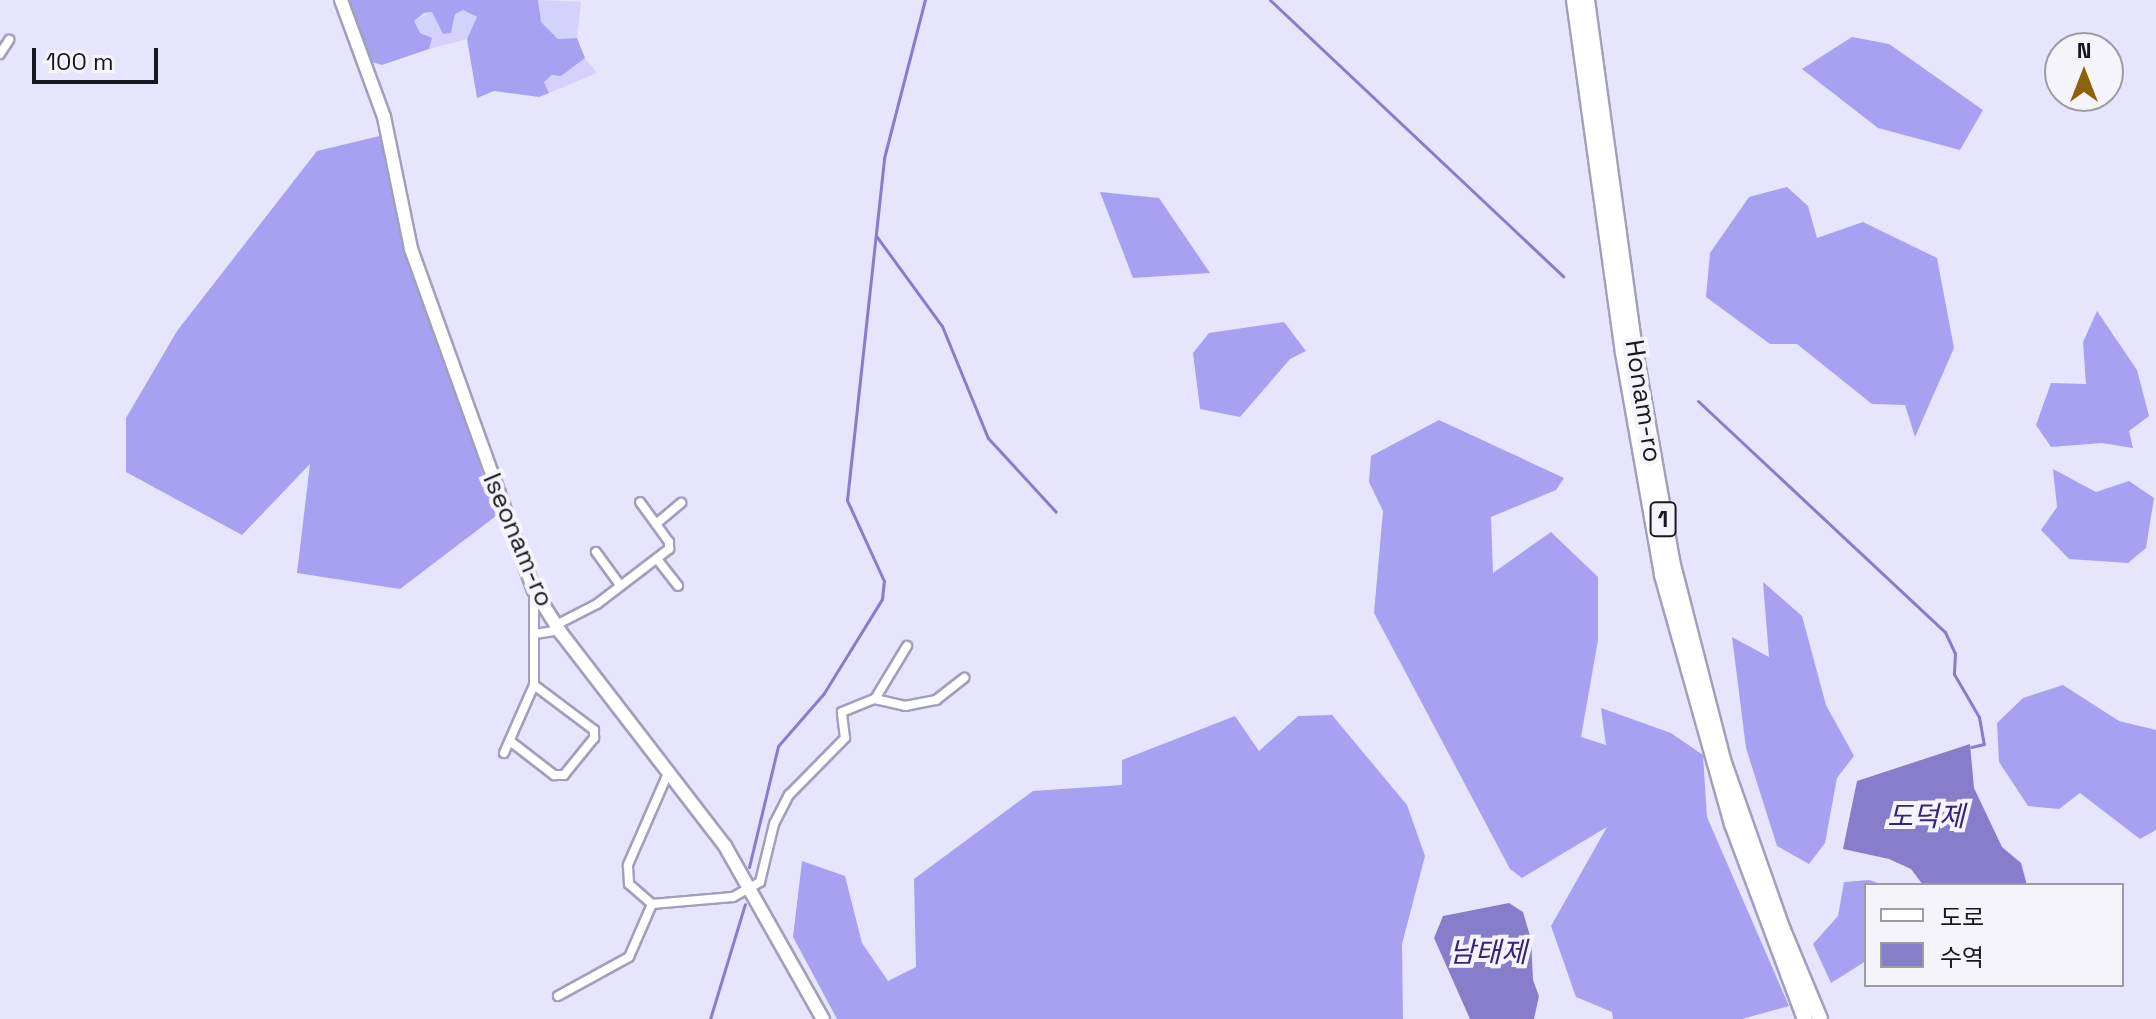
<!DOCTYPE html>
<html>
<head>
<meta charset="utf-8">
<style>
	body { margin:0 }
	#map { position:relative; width:2156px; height:1019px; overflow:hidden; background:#e6e5fd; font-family:"Space Grotesk","Noto Sans KR",sans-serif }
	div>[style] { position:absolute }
	.green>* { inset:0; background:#d4d2fc }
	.forest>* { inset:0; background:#a8a1f1 }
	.water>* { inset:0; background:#867ecb }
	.stream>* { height:3px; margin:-1.5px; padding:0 1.5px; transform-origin:1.5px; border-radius:1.5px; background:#867ecb }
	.roads { filter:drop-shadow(2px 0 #a1a0bc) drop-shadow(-2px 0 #a1a0bc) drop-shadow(0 2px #a1a0bc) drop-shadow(0 -2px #a1a0bc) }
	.minor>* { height:8px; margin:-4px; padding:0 4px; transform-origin:4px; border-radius:4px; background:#fff }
	.secondary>* { height:12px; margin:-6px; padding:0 6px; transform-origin:6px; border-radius:6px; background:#fff }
	.trunk>* { height:14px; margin:-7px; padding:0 7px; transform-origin:7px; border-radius:7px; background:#fff }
	span { translate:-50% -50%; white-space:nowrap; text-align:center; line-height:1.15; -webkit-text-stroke:8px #f4f4fa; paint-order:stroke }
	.shield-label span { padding:2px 6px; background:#f4f4fa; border:2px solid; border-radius:6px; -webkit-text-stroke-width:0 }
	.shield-label { font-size:24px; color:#171721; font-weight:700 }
	.street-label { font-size:26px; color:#171721 }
	.water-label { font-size:28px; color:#38227e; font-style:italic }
	.legend { position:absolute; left:1864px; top:883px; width:260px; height:104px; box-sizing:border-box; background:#f4f4fa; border:2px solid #9c9ca3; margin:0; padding:10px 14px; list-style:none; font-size:24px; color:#171721 }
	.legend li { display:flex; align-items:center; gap:16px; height:40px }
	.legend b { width:40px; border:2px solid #9c9ca3 }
	.north { position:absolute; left:2044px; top:32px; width:80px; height:80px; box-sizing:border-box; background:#f4f4fa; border:2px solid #9c9ca3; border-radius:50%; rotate:0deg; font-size:22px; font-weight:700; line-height:32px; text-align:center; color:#171721 }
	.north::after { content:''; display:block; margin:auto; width:28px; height:36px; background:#8d6107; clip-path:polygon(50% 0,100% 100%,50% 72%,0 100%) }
	.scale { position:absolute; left:32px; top:48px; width:126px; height:36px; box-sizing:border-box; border:4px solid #171721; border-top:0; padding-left:10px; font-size:24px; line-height:28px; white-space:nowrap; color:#171721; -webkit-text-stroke:6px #f4f4fa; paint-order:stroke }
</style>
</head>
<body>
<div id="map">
	<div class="green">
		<div style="clip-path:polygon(538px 0,581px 2px,577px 38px,558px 39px,541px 22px)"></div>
		<div style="clip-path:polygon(463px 10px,478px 18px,467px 39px,429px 49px,431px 38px,420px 34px,414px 21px,432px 12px,451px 33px,455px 14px)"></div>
		<div style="clip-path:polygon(585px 58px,597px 73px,549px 93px,544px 82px,552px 75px)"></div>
	</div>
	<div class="forest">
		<div style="clip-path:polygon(346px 0,538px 0,541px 22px,558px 39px,577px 38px,585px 58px,561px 76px,552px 75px,544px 82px,549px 93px,539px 97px,494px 91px,477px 98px,467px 39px,477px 17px,463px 10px,455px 14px,451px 33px,443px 34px,432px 12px,424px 13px,414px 21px,420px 33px,432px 38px,429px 49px,382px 65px,372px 62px)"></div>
		<div style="clip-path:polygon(1852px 37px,1889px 44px,1983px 110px,1960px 150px,1878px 128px,1802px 69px)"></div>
		<div style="clip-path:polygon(388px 134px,411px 249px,496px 516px,400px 589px,297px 573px,310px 464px,242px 535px,126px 472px,126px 418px,177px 331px,317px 151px)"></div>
		<div style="clip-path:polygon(1787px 187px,1808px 206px,1817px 238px,1863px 222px,1937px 258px,1954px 348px,1915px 437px,1905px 405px,1872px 404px,1797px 344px,1770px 344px,1706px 297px,1710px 253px,1749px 197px)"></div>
		<div style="clip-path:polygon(1100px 192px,1159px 198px,1210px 273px,1133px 278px)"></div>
		<div style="clip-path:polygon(2097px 311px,2137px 370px,2149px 416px,2129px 431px,2133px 448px,2102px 443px,2051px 447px,2036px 425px,2051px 383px,2086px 384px,2083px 342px)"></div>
		<div style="clip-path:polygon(1284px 322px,1306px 351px,1290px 359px,1240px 417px,1200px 409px,1193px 353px,1209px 333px)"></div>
		<div style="clip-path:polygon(1439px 420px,1564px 478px,1556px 490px,1491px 517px,1493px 573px,1551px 532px,1598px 577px,1598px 640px,1581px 737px,1606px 745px,1601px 708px,1671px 733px,1703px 755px,1707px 817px,1789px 1006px,1742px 1019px,1613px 1019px,1612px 1012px,1576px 997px,1551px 926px,1607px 827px,1522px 878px,1510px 869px,1374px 613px,1383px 511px,1369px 482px,1371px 456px)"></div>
		<div style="clip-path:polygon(2053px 469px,2096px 492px,2129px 481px,2154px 498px,2146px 548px,2128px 563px,2069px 559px,2041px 530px,2057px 507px)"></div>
		<div style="clip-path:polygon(1763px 582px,1802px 616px,1826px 705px,1854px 756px,1837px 778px,1825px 843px,1809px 864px,1777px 846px,1746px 748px,1732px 637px,1769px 657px)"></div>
		<div style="clip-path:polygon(2063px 685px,2119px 721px,2156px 730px,2156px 830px,2140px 839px,2080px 793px,2059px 809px,2028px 806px,1999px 762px,1997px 723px,2023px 698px)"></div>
		<div style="clip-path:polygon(1332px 715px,1407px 805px,1425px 856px,1402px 944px,1403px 1019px,837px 1019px,793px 937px,802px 861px,845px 876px,862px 943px,888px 981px,916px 967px,914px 879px,1033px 791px,1122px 785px,1122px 760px,1235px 716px,1259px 751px,1298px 716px)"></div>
		<div style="clip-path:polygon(1869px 880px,1884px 885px,1866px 885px,1866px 961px,1831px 983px,1813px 944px,1838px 916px,1844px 882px)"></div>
	</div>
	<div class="water">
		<div style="clip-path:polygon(1970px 744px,1974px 788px,2002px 847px,2021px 863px,2027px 885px,1923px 885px,1911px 869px,1889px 859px,1843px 849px,1857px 781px)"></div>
		<div style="clip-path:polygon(1509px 903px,1523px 912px,1531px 939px,1533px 980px,1539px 996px,1534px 1019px,1470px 1019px,1434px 938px,1443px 916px)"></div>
	</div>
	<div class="stream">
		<div style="left:1270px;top:0;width:403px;rotate:43.3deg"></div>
		<div style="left:877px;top:237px;width:110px;rotate:53.9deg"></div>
		<div style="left:942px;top:326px;width:121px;rotate:67.7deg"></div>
		<div style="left:988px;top:438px;width:100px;rotate:47.4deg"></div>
		<div style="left:1698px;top:401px;width:338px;rotate:43.1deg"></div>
		<div style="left:1945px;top:632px;width:23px;rotate:65deg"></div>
		<div style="left:1955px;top:653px;width:21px;rotate:93deg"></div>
		<div style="left:1954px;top:674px;width:50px;rotate:59.8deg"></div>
		<div style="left:1979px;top:717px;width:27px;rotate:80deg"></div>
		<div style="left:1984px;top:744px;width:13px;rotate:167deg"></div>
		<div style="left:749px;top:867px;width:124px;rotate:-76.5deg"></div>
		<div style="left:778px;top:746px;width:70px;rotate:-49deg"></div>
		<div style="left:824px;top:693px;width:110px;rotate:-58.3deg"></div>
		<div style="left:882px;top:599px;width:18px;rotate:-84deg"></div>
		<div style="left:884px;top:581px;width:89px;rotate:-114.6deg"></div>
		<div style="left:847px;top:500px;width:344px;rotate:-83.8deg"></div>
		<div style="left:884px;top:158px;width:163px;rotate:-75.5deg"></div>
		<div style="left:710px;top:1019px;width:120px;rotate:-73.1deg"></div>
	</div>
	<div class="roads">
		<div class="minor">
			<div style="left:0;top:54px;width:17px;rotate:-57deg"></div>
			<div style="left:656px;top:524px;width:33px;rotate:-40deg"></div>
			<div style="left:596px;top:552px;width:41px;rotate:54deg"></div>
			<div style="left:657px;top:559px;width:34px;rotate:52deg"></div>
			<div style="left:556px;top:625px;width:46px;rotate:-27.1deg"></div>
			<div style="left:597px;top:604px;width:91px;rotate:-37.4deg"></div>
			<div style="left:669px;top:549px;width:7px;rotate:-90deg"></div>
			<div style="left:669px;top:542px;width:49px;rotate:-125.9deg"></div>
			<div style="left:535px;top:634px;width:24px;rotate:-9deg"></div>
			<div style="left:875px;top:699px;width:62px;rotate:-58.9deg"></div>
			<div style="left:510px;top:741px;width:56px;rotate:37.7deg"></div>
			<div style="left:554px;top:775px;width:10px"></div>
			<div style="left:564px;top:775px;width:48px;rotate:-51deg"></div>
			<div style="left:594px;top:738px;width:8px;rotate:-90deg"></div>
			<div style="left:594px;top:730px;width:75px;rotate:-143.1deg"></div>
			<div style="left:504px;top:753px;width:74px;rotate:-66.2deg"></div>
			<div style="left:534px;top:685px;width:90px;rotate:-90deg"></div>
			<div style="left:669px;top:771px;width:103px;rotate:113.6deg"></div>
			<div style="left:628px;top:865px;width:19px;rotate:87deg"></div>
			<div style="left:629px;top:884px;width:30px;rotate:41deg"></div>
			<div style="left:652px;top:904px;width:81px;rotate:-4.9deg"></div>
			<div style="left:733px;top:897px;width:31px;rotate:-29deg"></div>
			<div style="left:760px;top:882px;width:60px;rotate:-76.4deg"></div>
			<div style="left:774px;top:824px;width:33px;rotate:-63deg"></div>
			<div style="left:789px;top:795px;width:80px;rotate:-45.5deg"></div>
			<div style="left:845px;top:738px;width:26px;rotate:-97deg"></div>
			<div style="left:842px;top:712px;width:35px;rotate:-22deg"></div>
			<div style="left:875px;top:699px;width:31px;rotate:13deg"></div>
			<div style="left:905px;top:706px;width:32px;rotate:-11deg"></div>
			<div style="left:936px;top:700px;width:36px;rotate:-38deg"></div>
			<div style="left:558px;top:996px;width:81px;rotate:-28.8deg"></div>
			<div style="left:629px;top:957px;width:58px;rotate:-66.5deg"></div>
		</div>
		<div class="secondary">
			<div style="left:341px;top:0;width:125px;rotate:69.8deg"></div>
			<div style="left:384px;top:117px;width:135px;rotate:78.4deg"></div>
			<div style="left:411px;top:249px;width:363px;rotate:70.2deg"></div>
			<div style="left:534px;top:590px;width:51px;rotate:57.9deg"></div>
			<div style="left:561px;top:633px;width:269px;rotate:52.4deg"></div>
			<div style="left:725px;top:846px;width:199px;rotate:60.5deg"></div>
		</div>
		<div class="trunk">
			<div style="left:1574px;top:0;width:356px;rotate:82.1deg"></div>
			<div style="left:1623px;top:353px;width:225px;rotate:80deg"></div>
			<div style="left:1662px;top:575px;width:259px;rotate:74.3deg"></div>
			<div style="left:1732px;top:824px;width:208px;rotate:69.5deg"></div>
			<div style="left:1587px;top:0;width:359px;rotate:82.2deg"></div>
			<div style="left:1636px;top:356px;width:208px;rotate:80deg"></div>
			<div style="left:1672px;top:561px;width:205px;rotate:75.6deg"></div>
			<div style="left:1723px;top:760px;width:180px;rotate:70.6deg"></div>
			<div style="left:1783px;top:930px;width:96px;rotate:67.4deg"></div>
		</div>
	</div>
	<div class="shield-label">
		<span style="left:1663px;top:519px">1</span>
	</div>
	<div class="street-label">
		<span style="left:1643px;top:401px;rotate:81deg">Honam-ro</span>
		<span style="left:518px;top:540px;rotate:67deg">Iseonam-ro</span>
	</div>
	<div class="water-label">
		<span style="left:1926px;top:816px">도덕제</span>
		<span style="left:1488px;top:952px">남태제</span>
	</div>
	<ul class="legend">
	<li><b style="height:10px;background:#fff"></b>도로</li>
	<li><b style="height:22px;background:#867ecb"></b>수역</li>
	</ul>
	<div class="north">N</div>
	<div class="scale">100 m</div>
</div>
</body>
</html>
